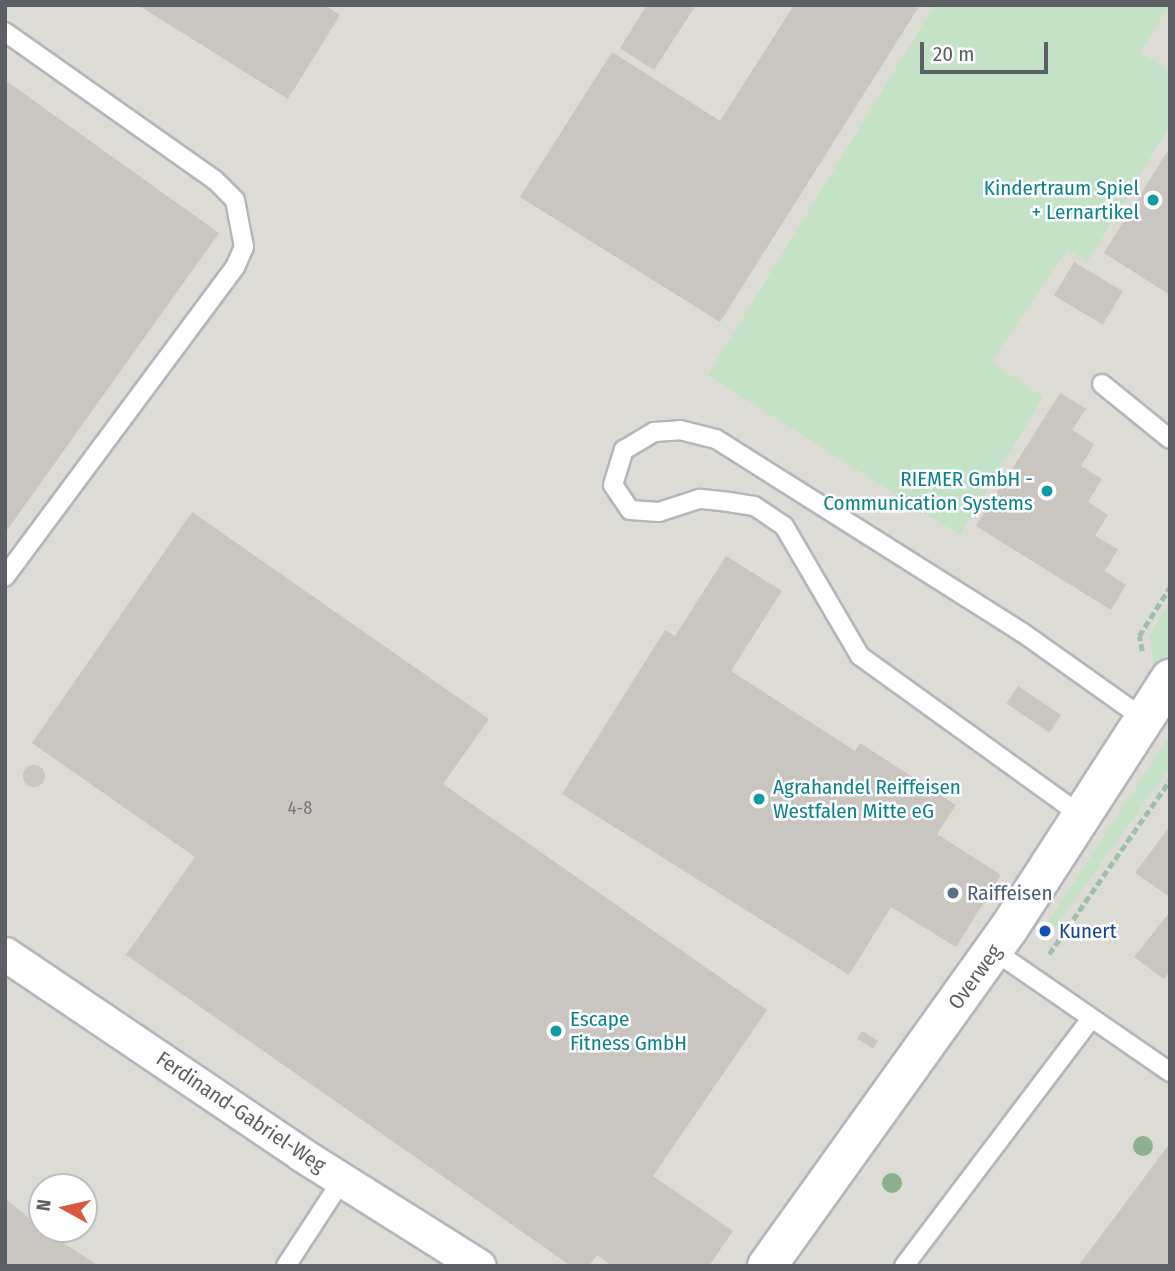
<!DOCTYPE html>
<html>
<head>
<meta charset="utf-8">
<style>
	body { margin:0 }
	#map { position:relative; width:1175px; height:1271px; overflow:hidden; background:#edece4; font-family:"Fira Sans Condensed",sans-serif }
	div>[style] { position:absolute }
	.industrial>* { inset:0; background:#dcdbd6 }
	.green>* { inset:0; background:#c3e2c6 }
	.building>* { inset:0; background:#c9c6c1; transform-origin:0 0 }
	.round { border-radius:50% }
	.path>* { height:4.5px; margin-top:-2.25px; transform-origin:0; background:repeating-linear-gradient(90deg,#9cc0aa 0 7px,transparent 0 10.5px) }
	.roads { filter:drop-shadow(2px 0 #b4b6ba) drop-shadow(-2px 0 #b4b6ba) drop-shadow(0 2px #b4b6ba) drop-shadow(0 -2px #b4b6ba) }
	.service>* { height:18px; margin:-9px; padding:0 9px; transform-origin:9px; border-radius:9px; background:#fff }
	.minor>* { height:33px; margin:-16.5px; padding:0 16.5px; transform-origin:16.5px; border-radius:16.5px; background:#fff }
	.tertiary>* { height:38px; margin:-19px; padding:0 19px; transform-origin:19px; border-radius:19px; background:#fff }
	.trees>* { width:20px; height:20px; margin:-10px; border-radius:50%; background:#8db18e }
	.dots>* { width:19px; height:19px; translate:-50% -50%; box-sizing:border-box; border:4px solid #fff; border-radius:50% }
	span { translate:-50% -50%; white-space:nowrap; text-align:center; line-height:1.15; -webkit-text-stroke:5px #fff; paint-order:stroke }
	.number-label { font-size:18px; color:#77797a }
	.number-label span { -webkit-text-stroke-width:0 }
	.culture-label { font-size:21px; color:#0d838f }
	.right { translate:-100% -50%; text-align:right }
	.left { translate:0 -50%; text-align:left }
	.service-label { font-size:21px; color:#4e5e75 }
	.transit-label { font-size:21px; color:#164399 }
	.street-label { font-size:21px; color:#5c5f63 }
	.frame { position:absolute; inset:0; border:7px solid #5c5f63; pointer-events:none }
	.north { position:absolute; left:28px; top:1173px; width:70px; height:70px; box-sizing:border-box; background:#fff; border:2px solid #bebfc1; border-radius:50%; rotate:278deg; font-size:19px; font-weight:700; line-height:28px; text-align:center; color:#5c5f63 }
	.north::after { content:''; display:block; margin:auto; width:24px; height:32px; background:#d75940; clip-path:polygon(50% 0,100% 100%,50% 72%,0 100%) }
	.scale { position:absolute; left:920px; top:42px; width:128px; height:32px; box-sizing:border-box; border:4px solid #5c5f63; border-top:0; padding-left:9px; font-size:21px; line-height:24px; white-space:nowrap; color:#5c5f63; -webkit-text-stroke:5px #fff; paint-order:stroke }
</style>
</head>
<body>
<div id="map">
	<div class="industrial">
		<div style="clip-path:polygon(evenodd,5px 5px,1170px 5px,1170px 1266px,5px 1266px,5px 5px,42px 1187px,84px 1187px,84px 1229px,42px 1229px,42px 1187px)"></div>
	</div>
	<div class="green">
		<div style="clip-path:polygon(935px 5px,1169px 5px,1140px 52px,1170px 71px,1170px 125px,1088px 261px,1067px 249px,991px 362px,1043px 397px,960px 535px,708px 375px)"></div>
		<div style="clip-path:polygon(1170px 603px,1170px 653px,1154px 667px,1150px 634px)"></div>
		<div style="clip-path:polygon(1170px 736px,1170px 767px,1042px 945px,1041px 934px,1050px 919px)"></div>
	</div>
	<div class="building">
		<div style="clip-path:polygon(138px 5px,324px 5px,340px 15px,288px 99px)"></div>
		<div style="clip-path:polygon(647px 5px,696px 5px,654px 70px,620px 48px)"></div>
		<div style="clip-path:polygon(794px 5px,920px 5px,720px 322px,520px 197px,612px 52px,720px 121px)"></div>
		<div style="clip-path:polygon(5px 80px,219px 233px,5px 533px)"></div>
		<div style="clip-path:polygon(1170px 147px,1170px 295px,1104px 253px)"></div>
		<div style="left:1074px;top:262px;width:57px;height:39px;rotate:31deg"></div>
		<div style="clip-path:polygon(1060px 393px,1086px 409px,1072px 430px,1094px 444px,1081px 466px,1102px 479px,1088px 502px,1108px 515px,1095px 536px,1118px 549px,1105px 571px,1126px 585px,1111px 610px,976px 526px)"></div>
		<div style="clip-path:polygon(192px 512px,489px 719px,443px 784px,767px 1010px,653px 1176px,733px 1231px,709px 1266px,612px 1266px,597px 1255px,589px 1266px,571px 1266px,126px 955px,195px 857px,32px 743px)"></div>
		<div style="clip-path:polygon(726px 556px,782px 591px,731px 671px,855px 751px,860px 743px,956px 805px,937px 834px,1001px 875px,956px 947px,891px 907px,849px 975px,562px 794px,665px 630px,675px 636px)"></div>
		<div style="left:1018px;top:686px;width:52px;height:21px;rotate:34deg"></div>
		<div class="round" style="left:23px;top:765px;width:22px;height:22px"></div>
		<div style="clip-path:polygon(1170px 826px,1170px 897px,1135px 873px)"></div>
		<div style="clip-path:polygon(1170px 912px,1170px 971px,1164px 979px,1134px 957px)"></div>
		<div style="left:862px;top:1031px;width:19px;height:9px;rotate:32deg"></div>
		<div style="clip-path:polygon(1170px 1143px,1170px 1266px,1078px 1266px,1118px 1213px)"></div>
		<div style="clip-path:polygon(5px 1198px,42px 1229px,99px 1266px,5px 1266px)"></div>
	</div>
	<div class="path">
		<div style="left:1142px;top:651px;width:15px;rotate:-101deg"></div>
		<div style="left:1139px;top:636px;width:58px;rotate:-57.7deg"></div>
		<div style="left:1049px;top:954px;width:212px;rotate:-55.2deg"></div>
	</div>
	<div class="roads">
		<div class="service">
			<div style="left:5px;top:32px;width:257px;rotate:35.2deg"></div>
			<div style="left:215px;top:180px;width:28px;rotate:45deg"></div>
			<div style="left:235px;top:200px;width:48px;rotate:79.2deg"></div>
			<div style="left:244px;top:247px;width:22px;rotate:114deg"></div>
			<div style="left:235px;top:267px;width:386px;rotate:126.6deg"></div>
			<div style="left:1102px;top:384px;width:87px;rotate:39deg"></div>
			<div style="left:1082px;top:816px;width:274px;rotate:-144.2deg"></div>
			<div style="left:860px;top:656px;width:151px;rotate:-120.3deg"></div>
			<div style="left:784px;top:526px;width:36px;rotate:-146deg"></div>
			<div style="left:754px;top:506px;width:24px;rotate:-171deg"></div>
			<div style="left:730px;top:502px;width:31px;rotate:-174deg"></div>
			<div style="left:699px;top:499px;width:42px;rotate:162deg"></div>
			<div style="left:659px;top:512px;width:29px;rotate:-176deg"></div>
			<div style="left:630px;top:510px;width:30px;rotate:-124deg"></div>
			<div style="left:613px;top:485px;width:37px;rotate:-73deg"></div>
			<div style="left:624px;top:450px;width:35px;rotate:-31deg"></div>
			<div style="left:654px;top:432px;width:26px;rotate:-4deg"></div>
			<div style="left:680px;top:430px;width:37px;rotate:14deg"></div>
			<div style="left:716px;top:439px;width:363px;rotate:32.3deg"></div>
			<div style="left:1023px;top:633px;width:148px;rotate:35.4deg"></div>
			<div style="left:993px;top:950px;width:215px;rotate:34.6deg"></div>
			<div style="left:286px;top:1266px;width:103px;rotate:-56.9deg"></div>
			<div style="left:904px;top:1266px;width:310px;rotate:-52.9deg"></div>
		</div>
		<div class="minor">
			<div style="left:5px;top:954px;width:357px;rotate:34deg"></div>
			<div style="left:301px;top:1154px;width:210px;rotate:32.2deg"></div>
		</div>
		<div class="tertiary">
			<div style="left:767px;top:1266px;width:416px;rotate:-54.4deg"></div>
			<div style="left:1009px;top:928px;width:297px;rotate:-57.1deg"></div>
		</div>
	</div>
	<div class="trees">
		<div style="left:1143px;top:1146px"></div>
		<div style="left:892px;top:1183px"></div>
	</div>
	<div class="dots">
		<div style="left:1153px;top:200px;background:#0f9aa8"></div>
		<div style="left:1047px;top:491px;background:#0f9aa8"></div>
		<div style="left:759px;top:799px;background:#0f9aa8"></div>
		<div style="left:953px;top:893px;background:#5c6f8a"></div>
		<div style="left:1045px;top:931px;background:#1a4fb4"></div>
		<div style="left:556px;top:1031px;background:#0f9aa8"></div>
	</div>
	<div class="number-label">
		<span style="left:300px;top:808px">4-8</span>
	</div>
	<div class="culture-label">
		<span class="right" style="left:1139px;top:200px">Kindertraum Spiel<br>+ Lernartikel</span>
		<span class="right" style="left:1033px;top:491px">RIEMER GmbH -<br>Communication Systems</span>
		<span class="left" style="left:773px;top:799px">Agrahandel Reiffeisen<br>Westfalen Mitte eG</span>
		<span class="left" style="left:570px;top:1031px">Escape<br>Fitness GmbH</span>
	</div>
	<div class="service-label">
		<span class="left" style="left:967px;top:893px">Raiffeisen</span>
	</div>
	<div class="transit-label">
		<span class="left" style="left:1059px;top:931px">Kunert</span>
	</div>
	<div class="street-label">
		<span style="left:975px;top:977px;rotate:-54deg">Overweg</span>
		<span style="left:241px;top:1112px;rotate:34deg">Ferdinand-Gabriel-Weg</span>
	</div>
	<div class="frame"></div>
	<div class="north">N</div>
	<div class="scale">20 m</div>
</div>
</body>
</html>
